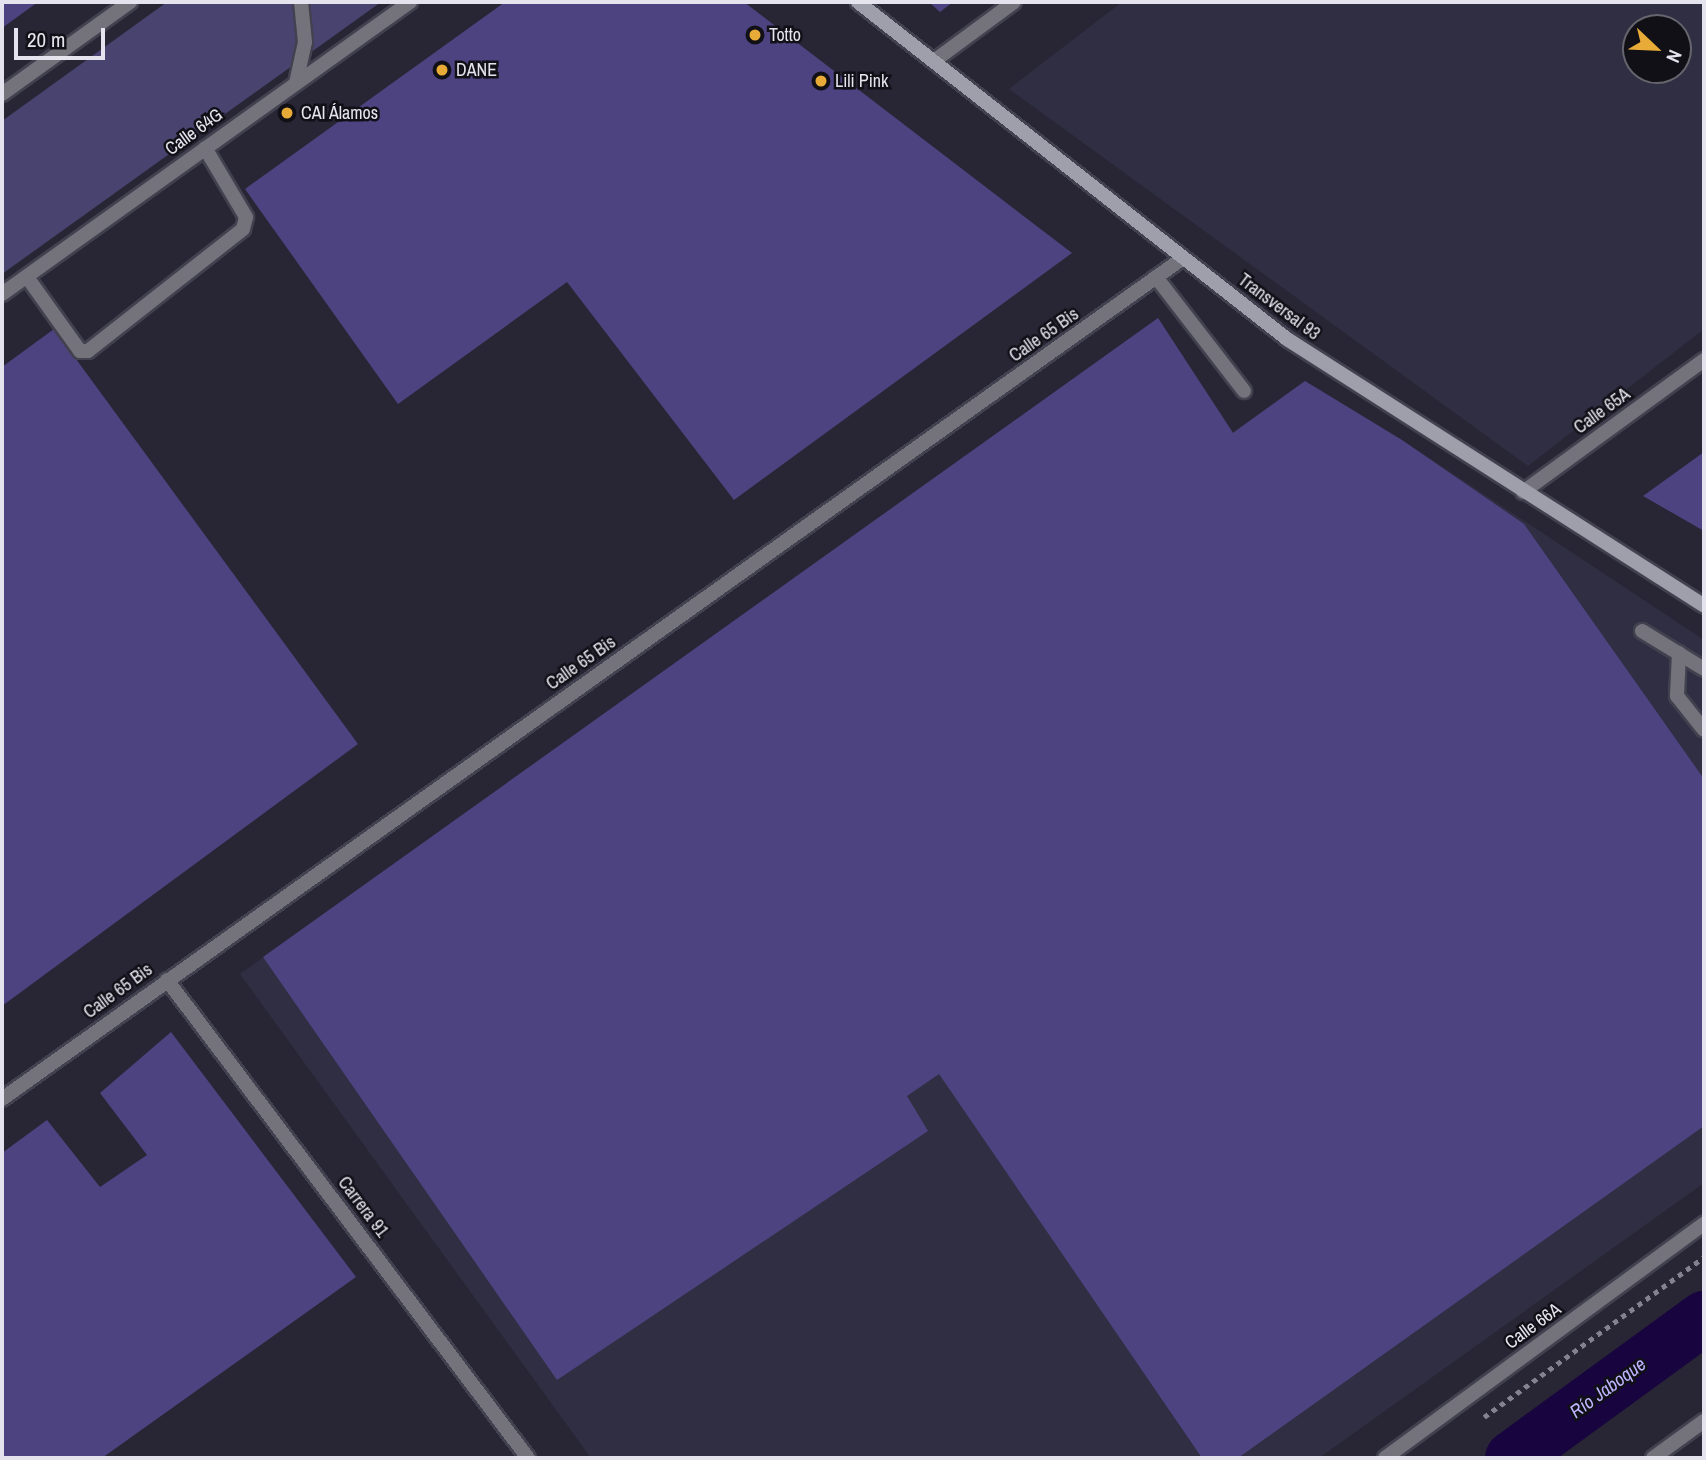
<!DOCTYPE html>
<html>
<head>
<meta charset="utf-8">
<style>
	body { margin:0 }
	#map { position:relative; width:1706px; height:1460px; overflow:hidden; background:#282635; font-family:"Archivo Narrow",sans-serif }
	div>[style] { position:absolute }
	.built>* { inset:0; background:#302e43 }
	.green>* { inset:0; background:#494370 }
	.river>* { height:54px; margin:-27px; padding:0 27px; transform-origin:27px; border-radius:27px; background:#18053f }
	.building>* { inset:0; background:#4d4380 }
	.path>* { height:4.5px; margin-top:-2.25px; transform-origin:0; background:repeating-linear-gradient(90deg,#83828e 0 5px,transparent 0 10px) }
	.roads { filter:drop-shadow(2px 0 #42414f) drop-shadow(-2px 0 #42414f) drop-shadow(0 2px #42414f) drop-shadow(0 -2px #42414f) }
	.service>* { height:14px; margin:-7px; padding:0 7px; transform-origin:7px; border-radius:7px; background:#74737c }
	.minor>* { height:14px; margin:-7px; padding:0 7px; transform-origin:7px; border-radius:7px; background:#74737c }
	.tertiary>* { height:14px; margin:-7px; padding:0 7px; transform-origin:7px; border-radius:7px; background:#74737c }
	.secondary>* { height:14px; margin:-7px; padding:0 7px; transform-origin:7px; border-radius:7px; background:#9f9eab }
	.dots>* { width:19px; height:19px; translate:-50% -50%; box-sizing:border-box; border:4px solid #111017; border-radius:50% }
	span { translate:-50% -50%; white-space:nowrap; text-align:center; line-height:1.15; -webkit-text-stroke:5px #111017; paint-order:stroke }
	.poi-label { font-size:18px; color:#e5e4ee }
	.left { translate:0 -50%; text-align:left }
	.street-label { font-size:18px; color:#e5e4ee }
	.water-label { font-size:19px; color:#bcb4fe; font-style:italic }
	.frame { position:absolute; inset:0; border:4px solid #e5e4ee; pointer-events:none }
	.north { position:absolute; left:1622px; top:14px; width:70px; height:70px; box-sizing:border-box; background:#111017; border:2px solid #66656d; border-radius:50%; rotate:113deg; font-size:19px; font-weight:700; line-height:28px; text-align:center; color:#e5e4ee }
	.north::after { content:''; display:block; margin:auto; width:24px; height:32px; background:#e8ab37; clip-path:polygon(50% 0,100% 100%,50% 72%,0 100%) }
	.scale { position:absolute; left:14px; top:28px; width:91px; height:32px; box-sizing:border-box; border:4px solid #e5e4ee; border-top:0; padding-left:9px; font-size:21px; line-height:24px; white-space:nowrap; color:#e5e4ee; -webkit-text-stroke:5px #111017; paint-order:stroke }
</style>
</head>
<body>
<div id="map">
	<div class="built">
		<div style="clip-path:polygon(evenodd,1122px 2px,1704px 2px,1704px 329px,1528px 466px,1009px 89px,1122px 2px,1636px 28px,1678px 28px,1678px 70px,1636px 70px,1636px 28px)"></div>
		<div style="clip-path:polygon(1158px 318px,1233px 432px,1305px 381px,1402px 440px,1704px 640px,1704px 1183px,1319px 1458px,591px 1458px,240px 974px)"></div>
	</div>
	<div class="green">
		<div style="clip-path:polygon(167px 2px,381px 2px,2px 274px,2px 121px)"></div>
	</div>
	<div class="river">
		<div style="left:1512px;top:1458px;width:238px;rotate:-36.1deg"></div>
	</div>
	<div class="building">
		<div style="clip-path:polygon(2px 2px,38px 2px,2px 28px)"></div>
		<div style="clip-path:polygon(505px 2px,744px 2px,1072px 253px,734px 500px,567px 282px,398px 404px,245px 189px)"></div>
		<div style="clip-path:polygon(929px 2px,953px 2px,940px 12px)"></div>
		<div style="clip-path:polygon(1158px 318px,1233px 433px,1305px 381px,1402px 440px,1524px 524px,1704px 779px,1704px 1126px,1238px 1458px,1202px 1458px,939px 1074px,907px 1096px,928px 1131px,557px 1380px,263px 957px)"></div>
		<div style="clip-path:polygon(54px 329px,358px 744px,2px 1006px,2px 367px)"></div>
		<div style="clip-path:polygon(1704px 452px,1704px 531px,1643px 496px)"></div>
		<div style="clip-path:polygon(171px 1032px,356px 1277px,102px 1458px,2px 1458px,2px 1153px,47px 1120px,100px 1187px,147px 1155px,100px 1093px)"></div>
	</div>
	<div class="path">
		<div style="left:1484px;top:1417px;width:272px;rotate:-36deg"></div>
	</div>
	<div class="roads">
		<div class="service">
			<div style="left:27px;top:277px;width:91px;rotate:54.4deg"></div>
			<div style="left:80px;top:351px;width:8px"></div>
			<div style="left:88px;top:351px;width:197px;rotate:-38.2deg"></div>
			<div style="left:243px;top:229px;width:12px;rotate:-76deg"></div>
			<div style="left:246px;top:217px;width:80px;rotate:-120.7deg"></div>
			<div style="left:1156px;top:277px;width:144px;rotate:52.3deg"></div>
			<div style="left:1642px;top:631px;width:73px;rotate:31.5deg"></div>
			<div style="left:1679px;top:653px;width:43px;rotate:92.7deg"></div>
			<div style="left:1677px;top:696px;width:43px;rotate:51.5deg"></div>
		</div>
		<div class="minor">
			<div style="left:934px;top:61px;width:99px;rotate:-36.4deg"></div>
			<div style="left:1523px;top:492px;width:224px;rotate:-36.1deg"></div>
			<div style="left:167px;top:980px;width:599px;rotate:52.94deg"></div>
			<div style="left:2px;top:1099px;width:1450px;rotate:-35.45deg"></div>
			<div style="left:1385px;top:1458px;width:396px;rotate:-36.3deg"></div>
		</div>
		<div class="tertiary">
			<div style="left:296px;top:83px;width:42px;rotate:-77.6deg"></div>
			<div style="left:305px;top:42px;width:40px;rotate:-95.7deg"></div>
			<div style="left:2px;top:94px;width:158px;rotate:-35.7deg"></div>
			<div style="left:2px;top:294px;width:502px;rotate:-35.59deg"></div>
			<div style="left:1653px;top:1458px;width:63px;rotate:-36deg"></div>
		</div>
		<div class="secondary">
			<div style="left:858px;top:2px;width:546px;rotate:38.15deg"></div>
			<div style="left:1287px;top:339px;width:495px;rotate:32.6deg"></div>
		</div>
	</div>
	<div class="dots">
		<div style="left:755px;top:35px;background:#e8ab37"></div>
		<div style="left:442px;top:70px;background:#e8ab37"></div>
		<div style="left:821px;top:81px;background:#e8ab37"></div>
		<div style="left:287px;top:113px;background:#e8ab37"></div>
	</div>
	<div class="poi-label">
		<span class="left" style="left:769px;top:35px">Totto</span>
		<span class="left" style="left:456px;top:70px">DANE</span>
		<span class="left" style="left:835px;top:81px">Lili Pink</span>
		<span class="left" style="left:301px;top:113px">CAI Álamos</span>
	</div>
	<div class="street-label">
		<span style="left:194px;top:132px;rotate:-36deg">Calle 64G</span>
		<span style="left:1279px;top:307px;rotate:37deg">Transversal 93</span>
		<span style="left:1044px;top:335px;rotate:-35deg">Calle 65 Bis</span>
		<span style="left:1602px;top:411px;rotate:-36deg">Calle 65A</span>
		<span style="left:581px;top:663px;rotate:-35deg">Calle 65 Bis</span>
		<span style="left:118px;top:991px;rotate:-36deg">Calle 65 Bis</span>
		<span style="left:363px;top:1207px;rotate:53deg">Carrera 91</span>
		<span style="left:1533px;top:1326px;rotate:-36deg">Calle 66A</span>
	</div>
	<div class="water-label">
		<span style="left:1608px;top:1388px;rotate:-36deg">Río Jaboque</span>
	</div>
	<div class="frame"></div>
	<div class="north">N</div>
	<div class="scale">20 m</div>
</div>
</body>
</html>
